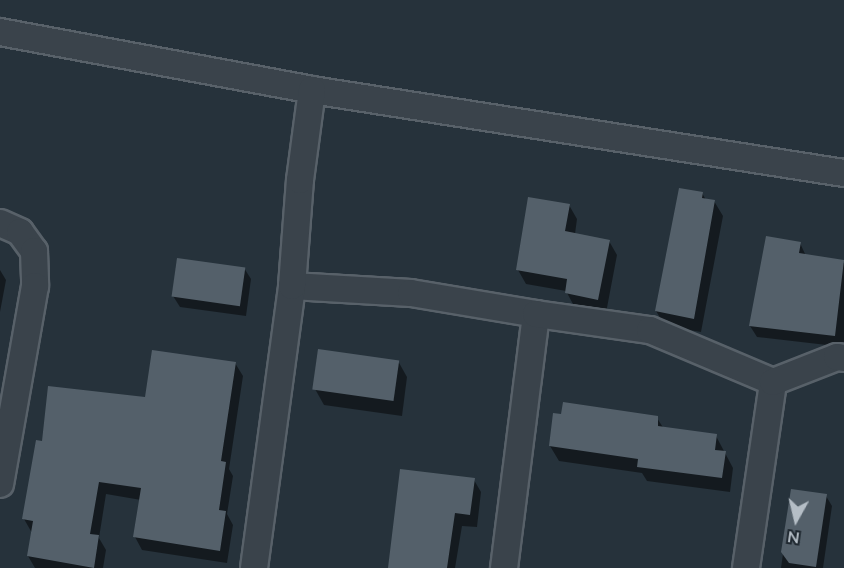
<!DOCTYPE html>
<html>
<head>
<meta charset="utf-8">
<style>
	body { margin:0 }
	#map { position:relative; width:844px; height:568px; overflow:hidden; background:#26323b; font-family:Mulish,sans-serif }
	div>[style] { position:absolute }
	.shadow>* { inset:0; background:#0007 }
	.building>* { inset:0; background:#54606a; transform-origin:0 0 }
	.roads { filter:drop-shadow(2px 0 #586169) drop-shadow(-2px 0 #586169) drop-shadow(0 2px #586169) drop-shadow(0 -2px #586169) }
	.minor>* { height:26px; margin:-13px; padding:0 13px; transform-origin:13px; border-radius:13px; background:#3a434b }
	span { translate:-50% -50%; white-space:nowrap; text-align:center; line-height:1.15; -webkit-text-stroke:5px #1f2830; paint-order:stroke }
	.north { position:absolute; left:766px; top:490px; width:60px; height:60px; -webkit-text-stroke:4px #1f2830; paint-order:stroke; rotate:188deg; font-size:16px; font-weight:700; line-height:24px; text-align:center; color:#b5bec6 }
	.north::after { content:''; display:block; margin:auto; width:21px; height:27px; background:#b5bec6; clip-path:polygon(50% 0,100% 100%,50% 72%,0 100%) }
</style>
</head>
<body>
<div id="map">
	<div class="shadow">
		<div style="clip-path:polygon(702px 193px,706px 200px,714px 201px,723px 216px,701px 332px,665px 326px,656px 311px)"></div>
		<div style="clip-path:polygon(569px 205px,577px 219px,575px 234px,609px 241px,617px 255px,606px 313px,574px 306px,566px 291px,526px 284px,518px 270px)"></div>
		<div style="clip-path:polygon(800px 243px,806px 256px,844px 263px,844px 347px,757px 337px,750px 326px)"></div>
		<div style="clip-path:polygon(244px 268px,251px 279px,246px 316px,180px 307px,173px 296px)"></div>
		<div style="clip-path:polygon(0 270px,6px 280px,0 312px)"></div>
		<div style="clip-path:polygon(398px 361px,407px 377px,402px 416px,324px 405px,315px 389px)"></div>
		<div style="clip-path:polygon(235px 363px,243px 376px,229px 469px,233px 476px,227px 514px,233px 525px,227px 563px,142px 550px,135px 537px,141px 500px,106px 494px,99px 538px,106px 550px,103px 568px,35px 568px,28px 556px,32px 533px,24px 519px,43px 442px)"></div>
		<div style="clip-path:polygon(657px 418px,664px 429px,716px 436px,733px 468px,730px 492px,647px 481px,642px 473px,559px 461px,550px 446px)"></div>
		<div style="clip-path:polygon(401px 471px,474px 480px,481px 492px,477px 527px,462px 526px,455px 568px,389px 568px)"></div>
		<div style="clip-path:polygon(792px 490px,826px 496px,832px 506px,823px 568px,781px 568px)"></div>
	</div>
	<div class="building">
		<div style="clip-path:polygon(679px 188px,703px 192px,702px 198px,715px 200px,694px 319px,655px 311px)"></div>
		<div style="clip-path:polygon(528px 197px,570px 204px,565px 231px,610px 240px,598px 300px,565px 293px,567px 279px,516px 270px)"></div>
		<div style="clip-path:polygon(766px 236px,801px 242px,799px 253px,844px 260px,835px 336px,749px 326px)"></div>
		<div style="left:177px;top:258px;width:69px;height:39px;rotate:8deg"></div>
		<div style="left:318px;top:349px;width:82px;height:41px;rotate:8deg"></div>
		<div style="clip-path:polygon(152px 350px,236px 362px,221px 461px,226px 462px,219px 510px,226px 511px,220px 551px,133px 537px,141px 488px,99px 482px,90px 534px,99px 535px,94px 568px,27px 556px,33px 521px,22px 519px,36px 440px,42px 441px,48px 386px,145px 397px)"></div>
		<div style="clip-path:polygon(563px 402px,658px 416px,658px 426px,717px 434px,715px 450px,726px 451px,722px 478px,637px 467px,638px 459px,549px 446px,553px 413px,561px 414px)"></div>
		<div style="clip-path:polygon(400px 469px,475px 478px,470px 515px,455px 513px,447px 568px,388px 568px)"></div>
		<div style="clip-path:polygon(791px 489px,827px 494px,816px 567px,789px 563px,781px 552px)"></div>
	</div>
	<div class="roads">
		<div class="minor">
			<div style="left:0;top:32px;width:317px;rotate:10.5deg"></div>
			<div style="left:312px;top:90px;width:538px;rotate:8.87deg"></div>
			<div style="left:0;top:223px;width:22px;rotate:24deg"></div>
			<div style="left:20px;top:232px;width:24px;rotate:54deg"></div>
			<div style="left:34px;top:251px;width:35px;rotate:88deg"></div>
			<div style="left:35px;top:286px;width:201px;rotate:100deg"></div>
			<div style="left:292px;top:286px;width:119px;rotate:3.4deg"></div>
			<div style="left:411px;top:293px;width:127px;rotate:9.5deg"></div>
			<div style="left:254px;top:568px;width:285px;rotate:-82.3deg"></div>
			<div style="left:292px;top:286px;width:106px;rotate:-85.7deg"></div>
			<div style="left:300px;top:180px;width:91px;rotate:-82.4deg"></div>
			<div style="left:504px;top:568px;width:256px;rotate:-82.8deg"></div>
			<div style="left:536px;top:314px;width:115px;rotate:8deg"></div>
			<div style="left:650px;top:330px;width:134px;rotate:22.9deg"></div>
			<div style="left:746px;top:568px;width:188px;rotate:-81.7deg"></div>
			<div style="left:773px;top:382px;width:69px;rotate:-21.3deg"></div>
			<div style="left:837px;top:357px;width:7px;rotate:8deg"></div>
		</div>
	</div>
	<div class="north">N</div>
</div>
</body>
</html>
